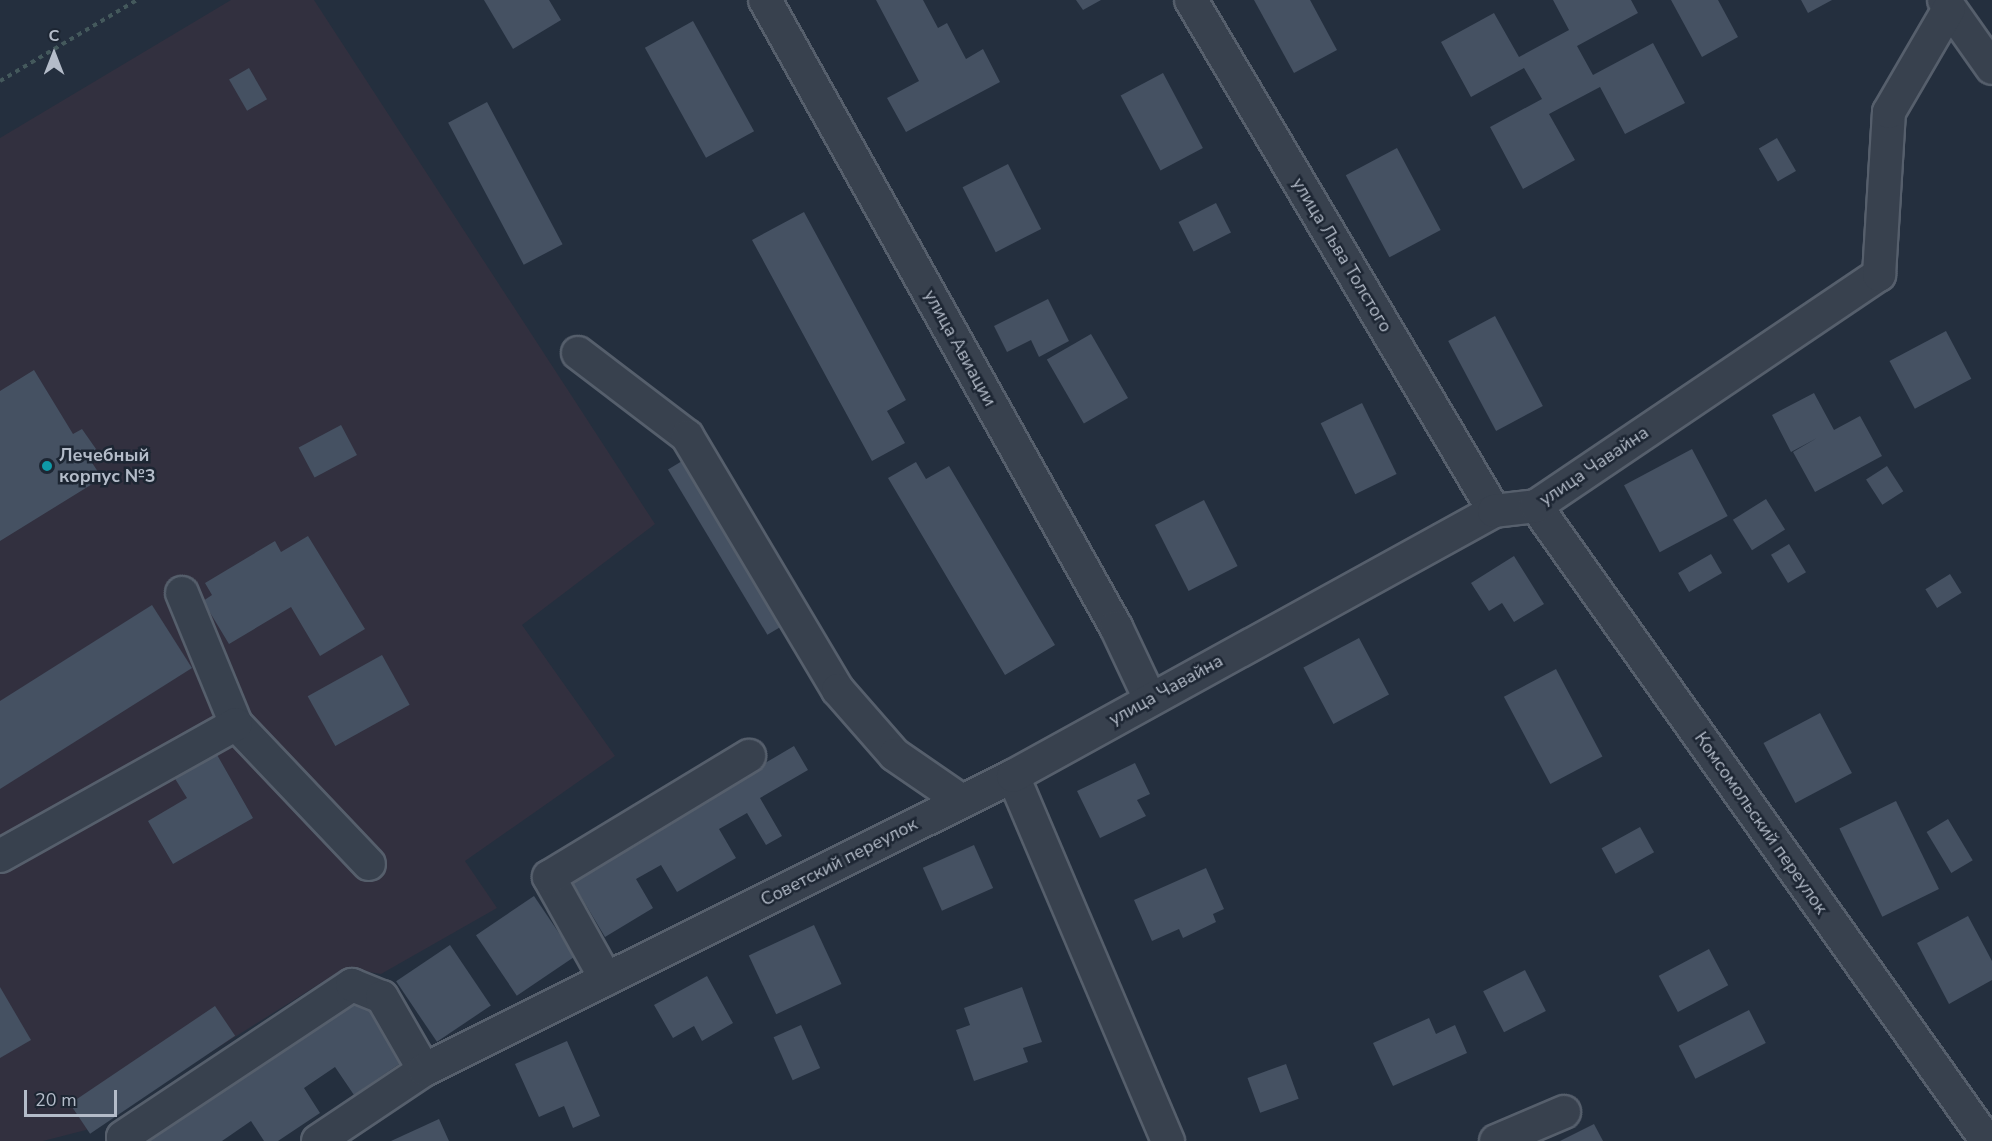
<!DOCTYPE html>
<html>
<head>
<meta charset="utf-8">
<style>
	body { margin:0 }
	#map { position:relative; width:1992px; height:1141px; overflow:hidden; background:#242f3e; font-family:"Nunito Sans",sans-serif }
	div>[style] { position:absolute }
	.medical>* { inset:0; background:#32303f }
	.building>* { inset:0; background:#455162; transform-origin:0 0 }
	.path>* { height:4px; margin-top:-2px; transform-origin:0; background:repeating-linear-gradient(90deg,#44595c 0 4.5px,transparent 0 9px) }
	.roads { filter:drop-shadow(2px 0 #565f6c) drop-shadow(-2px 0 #565f6c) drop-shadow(0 2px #565f6c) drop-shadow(0 -2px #565f6c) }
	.minor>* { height:32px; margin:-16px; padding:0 16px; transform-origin:16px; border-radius:16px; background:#38414e }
	.dots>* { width:16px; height:16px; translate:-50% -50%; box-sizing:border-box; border:3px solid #1d2633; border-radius:50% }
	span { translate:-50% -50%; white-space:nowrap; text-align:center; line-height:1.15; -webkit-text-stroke:5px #1d2633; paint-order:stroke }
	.street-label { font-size:18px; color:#b4bcc9 }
	.poi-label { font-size:18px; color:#b4bcc9; font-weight:700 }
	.left { translate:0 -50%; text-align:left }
	.north { position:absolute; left:24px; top:24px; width:60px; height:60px; -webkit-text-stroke:4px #1d2633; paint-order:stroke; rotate:0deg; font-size:16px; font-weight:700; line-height:24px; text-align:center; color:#b4bcc9 }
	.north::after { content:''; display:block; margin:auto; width:21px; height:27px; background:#b4bcc9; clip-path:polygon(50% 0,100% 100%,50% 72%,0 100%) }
	.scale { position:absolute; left:24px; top:1090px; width:93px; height:27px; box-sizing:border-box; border:3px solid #b4bcc9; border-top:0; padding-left:8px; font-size:18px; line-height:21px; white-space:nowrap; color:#b4bcc9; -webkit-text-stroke:4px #1d2633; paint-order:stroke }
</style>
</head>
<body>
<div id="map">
	<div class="medical">
		<div style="clip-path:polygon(231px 0,314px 0,655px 524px,522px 625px,615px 756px,465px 861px,497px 908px,381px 974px,345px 968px,86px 1130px,43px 1141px,0 1141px,0 138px)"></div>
	</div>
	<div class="building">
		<div style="clip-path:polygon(484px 0,549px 0,561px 20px,513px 49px)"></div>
		<div style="clip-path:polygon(876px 0,923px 0,938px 28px,947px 23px,966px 59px,983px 49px,1000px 82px,906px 132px,887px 98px,919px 81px)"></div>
		<div style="clip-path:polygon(1076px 0,1101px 0,1083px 10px)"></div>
		<div style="clip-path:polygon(1254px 0,1310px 0,1337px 50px,1294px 73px)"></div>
		<div style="clip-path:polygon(1553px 0,1631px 0,1638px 13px,1577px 46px,1593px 75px,1653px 43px,1685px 103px,1625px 134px,1600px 87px,1549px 114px,1575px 160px,1523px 189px,1490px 127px,1542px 99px,1524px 68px,1471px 97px,1441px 42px,1494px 13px,1519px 57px,1569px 30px)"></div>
		<div style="clip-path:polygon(1671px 0,1718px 0,1738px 37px,1702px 57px)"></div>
		<div style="clip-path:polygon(1801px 0,1832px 0,1808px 13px)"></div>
		<div style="left:693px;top:21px;width:126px;height:55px;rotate:61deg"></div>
		<div style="left:249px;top:68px;width:36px;height:23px;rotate:60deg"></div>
		<div style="left:1163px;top:73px;width:85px;height:48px;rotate:62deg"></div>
		<div style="left:487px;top:102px;width:161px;height:44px;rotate:62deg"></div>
		<div style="left:1777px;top:138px;width:38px;height:21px;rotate:60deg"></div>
		<div style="left:1397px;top:148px;width:93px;height:58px;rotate:62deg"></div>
		<div style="left:1008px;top:164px;width:73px;height:51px;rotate:63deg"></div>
		<div style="left:1216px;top:203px;width:33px;height:42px;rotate:63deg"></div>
		<div style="clip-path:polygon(804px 212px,906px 400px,887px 411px,905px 443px,872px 461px,752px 240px)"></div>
		<div style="clip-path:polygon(1048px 299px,1069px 341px,1039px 357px,1031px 340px,1007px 352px,994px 326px)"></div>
		<div style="left:1495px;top:316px;width:102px;height:53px;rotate:62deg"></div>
		<div style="left:1946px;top:331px;width:54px;height:64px;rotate:62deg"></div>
		<div style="left:1091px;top:334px;width:74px;height:51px;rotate:60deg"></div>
		<div style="clip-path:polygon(34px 370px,73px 434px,82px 429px,96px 449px,87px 455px,102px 478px,0 541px,0 391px)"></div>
		<div style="clip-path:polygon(1814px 393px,1834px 430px,1860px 416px,1882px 456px,1815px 492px,1793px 452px,1817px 438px,1791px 452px,1772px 415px)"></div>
		<div style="left:1362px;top:403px;width:79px;height:46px;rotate:64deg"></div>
		<div style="left:341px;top:425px;width:34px;height:48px;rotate:62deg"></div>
		<div style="left:1692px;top:449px;width:76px;height:77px;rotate:62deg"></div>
		<div style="left:692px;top:455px;width:193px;height:28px;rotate:59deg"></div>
		<div style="clip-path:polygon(916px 462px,926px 479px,949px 466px,1055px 645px,1005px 675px,888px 478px)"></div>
		<div style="left:1887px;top:466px;width:30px;height:25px;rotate:57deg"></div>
		<div style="left:1766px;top:499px;width:36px;height:39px;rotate:58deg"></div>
		<div style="left:1204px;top:500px;width:74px;height:55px;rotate:63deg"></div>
		<div style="clip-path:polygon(308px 536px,365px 629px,320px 656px,291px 607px,229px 644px,203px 601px,212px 595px,205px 583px,275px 541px,281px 552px)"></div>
		<div style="left:1789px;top:544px;width:33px;height:21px;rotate:59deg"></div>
		<div style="left:1711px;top:554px;width:22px;height:38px;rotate:60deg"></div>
		<div style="clip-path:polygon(1514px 556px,1544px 604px,1514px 622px,1502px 603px,1489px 611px,1471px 583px)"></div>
		<div style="left:1950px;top:574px;width:22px;height:29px;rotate:58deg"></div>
		<div style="clip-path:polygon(152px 605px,192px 668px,0 789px,0 701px)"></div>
		<div style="left:1359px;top:638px;width:64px;height:63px;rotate:62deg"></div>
		<div style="left:382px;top:655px;width:57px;height:85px;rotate:61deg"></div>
		<div style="left:1556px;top:669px;width:99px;height:59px;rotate:62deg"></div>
		<div style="left:1820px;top:713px;width:68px;height:64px;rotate:62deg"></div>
		<div style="clip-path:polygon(794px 746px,808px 770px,760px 798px,782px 836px,766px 845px,747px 813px,719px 829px,736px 858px,677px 892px,661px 865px,636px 879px,653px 908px,605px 937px,570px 878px)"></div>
		<div style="clip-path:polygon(216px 753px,253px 818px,173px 864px,148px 821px,187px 798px,174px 777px)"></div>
		<div style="clip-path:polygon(1135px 763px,1150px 794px,1137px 800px,1146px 816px,1100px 838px,1077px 791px)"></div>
		<div style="left:1896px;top:801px;width:98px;height:63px;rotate:64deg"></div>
		<div style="left:1948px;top:819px;width:48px;height:25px;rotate:59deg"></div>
		<div style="left:1640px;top:827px;width:29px;height:44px;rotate:61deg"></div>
		<div style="left:974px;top:845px;width:47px;height:56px;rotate:66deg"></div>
		<div style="clip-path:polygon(1206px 868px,1224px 909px,1213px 914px,1216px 922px,1183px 938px,1179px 929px,1152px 941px,1134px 900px)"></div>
		<div style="left:534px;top:896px;width:73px;height:70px;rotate:56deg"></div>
		<div style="clip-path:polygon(1968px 916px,1992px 961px,1992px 980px,1949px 1004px,1917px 943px)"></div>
		<div style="left:814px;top:925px;width:65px;height:72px;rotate:65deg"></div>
		<div style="left:450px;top:945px;width:73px;height:65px;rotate:56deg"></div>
		<div style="left:1709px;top:949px;width:41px;height:57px;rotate:62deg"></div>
		<div style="left:1525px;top:970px;width:46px;height:47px;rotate:63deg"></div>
		<div style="clip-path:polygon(707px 976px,733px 1023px,702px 1041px,694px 1026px,673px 1038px,654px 1005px)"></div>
		<div style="clip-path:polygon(0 987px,31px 1040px,0 1058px)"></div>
		<div style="clip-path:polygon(1022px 987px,1042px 1042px,1023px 1048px,1028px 1062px,974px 1081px,956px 1030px,970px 1025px,964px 1008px)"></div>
		<div style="clip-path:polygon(362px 996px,405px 1060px,354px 1095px,335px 1067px,304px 1088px,320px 1113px,278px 1141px,264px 1141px,251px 1121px,222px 1141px,146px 1141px)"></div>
		<div style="left:215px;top:1006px;width:36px;height:175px;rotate:56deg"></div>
		<div style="left:1749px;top:1010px;width:37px;height:79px;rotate:63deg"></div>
		<div style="clip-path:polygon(1429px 1018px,1436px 1034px,1455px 1025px,1467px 1053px,1393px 1086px,1373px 1043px)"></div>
		<div style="left:801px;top:1025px;width:47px;height:30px;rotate:66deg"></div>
		<div style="clip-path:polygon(567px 1041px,600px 1116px,573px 1128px,564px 1106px,539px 1117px,515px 1064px)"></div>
		<div style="left:1286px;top:1064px;width:37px;height:41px;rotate:70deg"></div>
		<div style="clip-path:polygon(439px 1119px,449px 1141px,391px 1141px)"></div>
		<div style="clip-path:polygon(1594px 1124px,1603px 1141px,1560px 1141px)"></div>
	</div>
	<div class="path">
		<div style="left:0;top:81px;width:159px;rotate:-30.6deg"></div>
	</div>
	<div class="roads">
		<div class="minor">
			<div style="left:765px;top:0;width:719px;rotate:60.76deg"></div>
			<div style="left:1116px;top:627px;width:80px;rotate:64.7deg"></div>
			<div style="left:1191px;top:0;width:594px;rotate:59.33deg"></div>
			<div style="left:1944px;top:0;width:83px;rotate:54.8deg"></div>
			<div style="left:578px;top:353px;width:137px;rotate:37.3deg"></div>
			<div style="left:687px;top:436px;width:295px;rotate:59.3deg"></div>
			<div style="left:838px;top:690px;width:86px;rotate:48.8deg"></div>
			<div style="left:895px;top:755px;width:81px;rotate:34.5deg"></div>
			<div style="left:1536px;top:506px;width:779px;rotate:54.62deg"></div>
			<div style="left:182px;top:593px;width:142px;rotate:67.6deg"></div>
			<div style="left:236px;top:724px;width:193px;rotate:46.5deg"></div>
			<div style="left:1013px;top:776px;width:397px;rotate:67deg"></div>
			<div style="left:0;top:856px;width:270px;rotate:-29.2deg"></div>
			<div style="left:606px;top:979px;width:117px;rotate:-119.2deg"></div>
			<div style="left:549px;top:877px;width:234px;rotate:-31.2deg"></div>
			<div style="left:125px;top:1141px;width:4px;rotate:-117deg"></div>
			<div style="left:123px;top:1137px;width:275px;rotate:-33.6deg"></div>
			<div style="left:352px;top:985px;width:32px;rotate:22deg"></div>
			<div style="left:382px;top:997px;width:84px;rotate:60.1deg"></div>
			<div style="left:318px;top:1141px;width:128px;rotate:-33.8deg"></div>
			<div style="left:424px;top:1070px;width:658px;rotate:-26.53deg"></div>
			<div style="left:1013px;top:776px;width:549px;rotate:-28.85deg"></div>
			<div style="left:1494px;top:511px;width:42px;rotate:-6.8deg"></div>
			<div style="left:1536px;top:506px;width:414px;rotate:-34deg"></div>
			<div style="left:1879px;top:275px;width:163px;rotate:-86.5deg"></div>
			<div style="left:1889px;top:112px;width:119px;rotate:-59.8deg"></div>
			<div style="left:1496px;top:1141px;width:74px;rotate:-23.1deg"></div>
		</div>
	</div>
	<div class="dots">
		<div style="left:47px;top:466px;background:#0f9aa8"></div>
	</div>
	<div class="street-label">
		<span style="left:1342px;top:255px;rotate:59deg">улица Льва Толстого</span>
		<span style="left:960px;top:348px;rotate:61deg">улица Авиации</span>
		<span style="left:1594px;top:466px;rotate:-34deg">улица Чавайна</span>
		<span style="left:1166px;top:690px;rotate:-29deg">улица Чавайна</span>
		<span style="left:1761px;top:823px;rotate:55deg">Комсомольский переулок</span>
		<span style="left:839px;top:862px;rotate:-27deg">Советский переулок</span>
	</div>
	<div class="poi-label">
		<span class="left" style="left:59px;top:466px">Лечебный<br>корпус №3</span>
	</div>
	<div class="north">С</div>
	<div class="scale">20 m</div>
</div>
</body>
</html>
